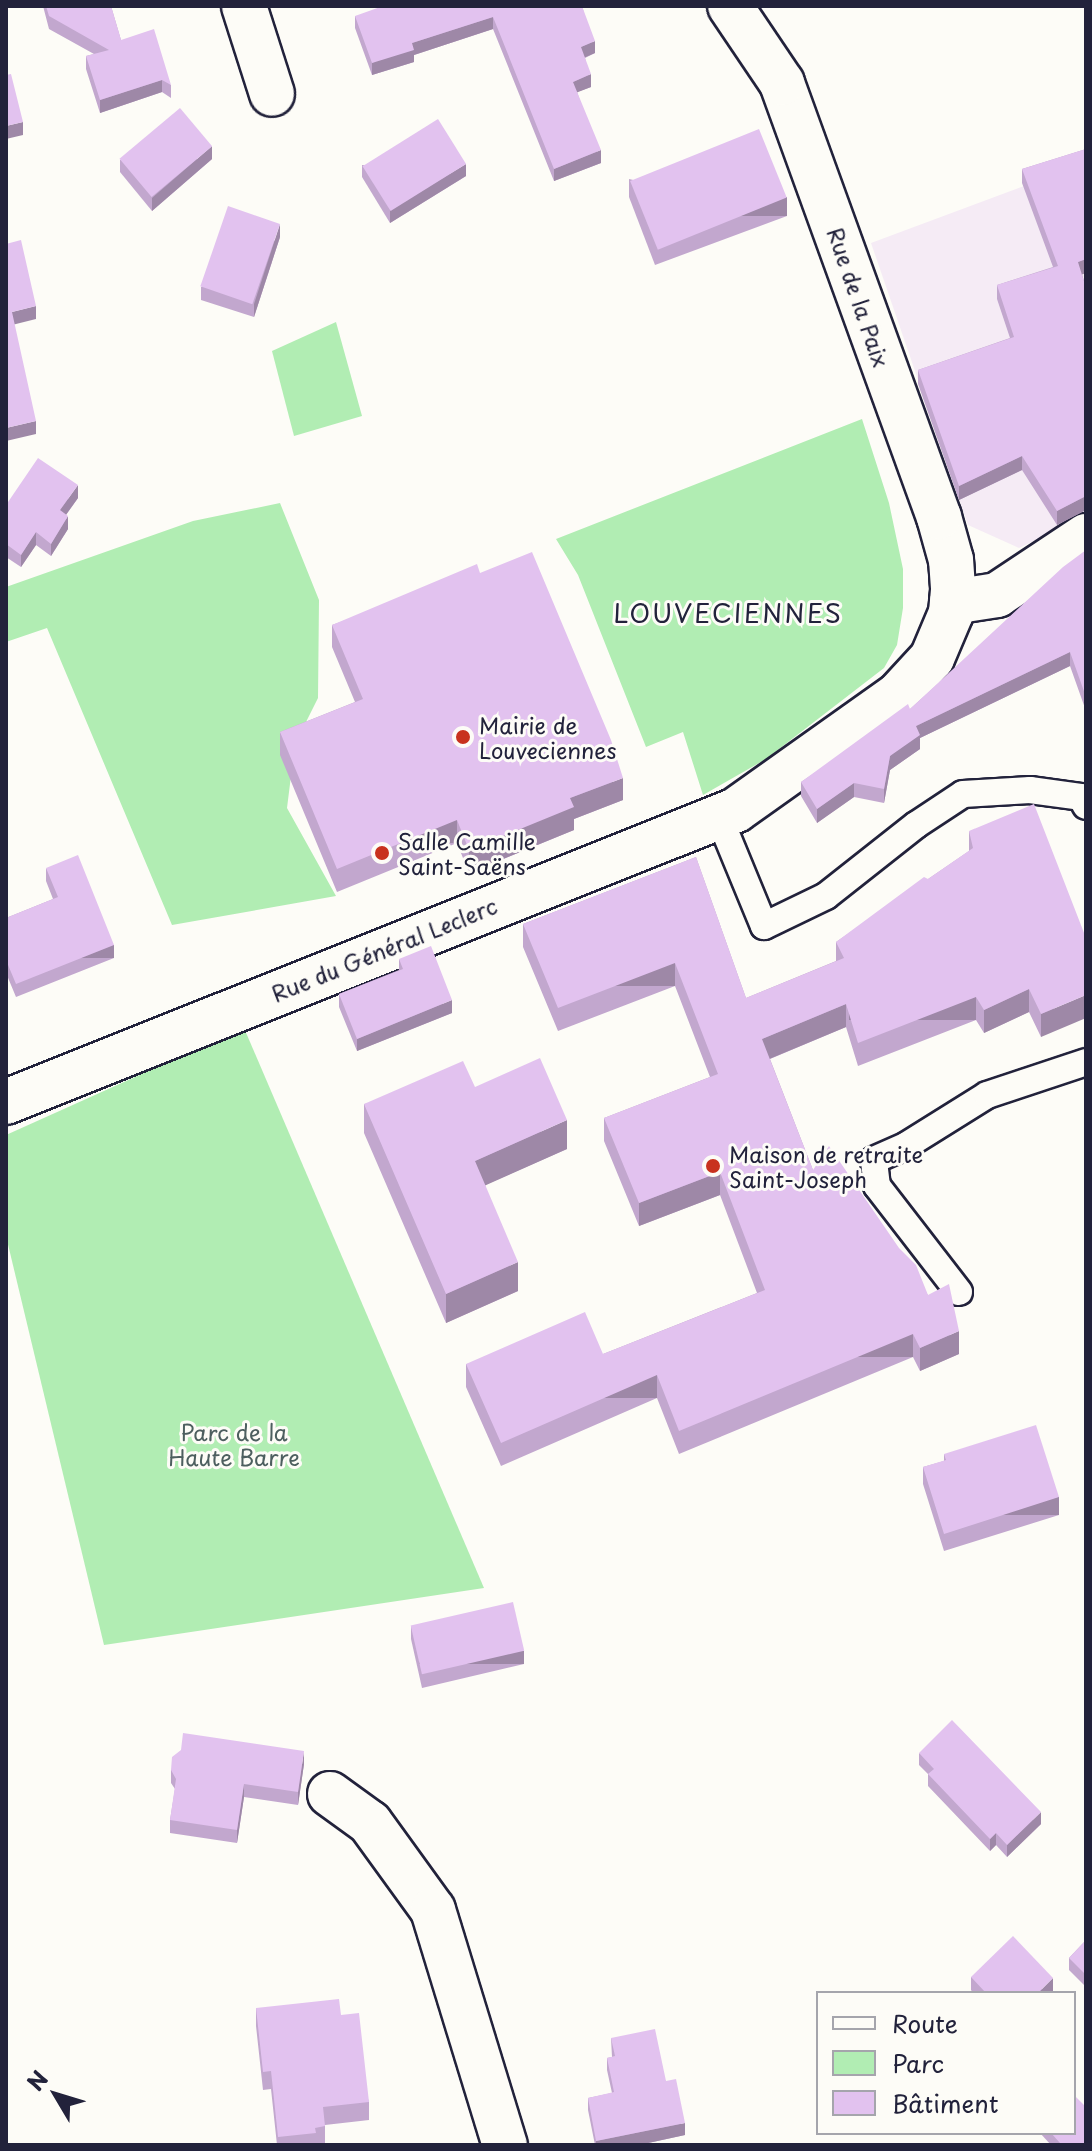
<!DOCTYPE html>
<html>
<head>
<meta charset="utf-8">
<style>
	body { margin:0 }
	#map { position:relative; width:1092px; height:2151px; overflow:hidden; background:#fdfcf7; font-family:"Playpen Sans",sans-serif }
	div>[style] { position:absolute }
	.built>* { inset:0; background:#f5ebf5 }
	.green>* { inset:0; background:#b1edb3 }
	.roads { filter:drop-shadow(2px 0 #22223b) drop-shadow(-2px 0 #22223b) drop-shadow(0 2px #22223b) drop-shadow(0 -2px #22223b) }
	.service>* { height:26px; margin:-13px; padding:0 13px; transform-origin:13px; border-radius:13px; background:#fdfcf7 }
	.minor>* { height:44px; margin:-22px; padding:0 22px; transform-origin:22px; border-radius:22px; background:#fdfcf7 }
	.wall>* { inset:0; background:#c2a7ce }
	.shaded-wall>* { inset:0; background:#9e88a7; transform-origin:0 0 }
	.building>* { inset:0; background:#e2c2ef; transform-origin:0 0 }
	.dots>* { width:22px; height:22px; translate:-50% -50%; box-sizing:border-box; border:4px solid #fdfcf7; border-radius:50% }
	span { translate:-50% -50%; white-space:nowrap; text-align:center; line-height:1.15; -webkit-text-stroke:6px #fdfcf7; paint-order:stroke }
	.street-label { font-size:22px; color:#22223b }
	.poi-label { font-size:22px; color:#22223b }
	.left { translate:0 -50%; text-align:left }
	.park-label { font-size:22px; color:#4d5f5f }
	.quarter-label { font-size:26px; color:#22223b; letter-spacing:2px }
	.frame { position:absolute; inset:0; border:8px solid #22223b; pointer-events:none }
	.legend { position:absolute; left:816px; top:1991px; width:260px; height:144px; box-sizing:border-box; background:#fdfcf7; border:2px solid #a5a5ac; margin:0; padding:10px 14px; list-style:none; font-size:24px; color:#22223b }
	.legend li { display:flex; align-items:center; gap:16px; height:40px }
	.legend b { width:40px; border:2px solid #a5a5ac }
	.north { position:absolute; left:16px; top:2055px; width:80px; height:80px; -webkit-text-stroke:6px #fdfcf7; paint-order:stroke; rotate:308deg; font-size:22px; font-weight:700; line-height:32px; text-align:center; color:#22223b }
	.north::after { content:''; display:block; margin:auto; width:28px; height:36px; background:#22223b; clip-path:polygon(50% 0,100% 100%,50% 72%,0 100%) }
</style>
</head>
<body>
<div id="map">
	<div class="built">
		<div style="clip-path:polygon(1086px 163px,1086px 516px,1019px 548px,968px 525px,871px 243px)"></div>
	</div>
	<div class="green">
		<div style="clip-path:polygon(336px 322px,362px 416px,294px 436px,272px 351px)"></div>
		<div style="clip-path:polygon(862px 419px,889px 503px,903px 569px,903px 608px,897px 645px,884px 668px,766px 759px,703px 795px,683px 732px,646px 747px,578px 575px,556px 539px)"></div>
		<div style="clip-path:polygon(280px 503px,319px 600px,318px 698px,295px 744px,287px 808px,336px 896px,172px 925px,47px 628px,6px 642px,6px 587px,193px 521px)"></div>
		<div style="clip-path:polygon(244px 1028px,484px 1588px,104px 1645px,6px 1236px,6px 1135px)"></div>
	</div>
	<div class="roads">
		<div class="service">
			<div style="left:719px;top:817px;width:118px;rotate:67.6deg"></div>
			<div style="left:764px;top:926px;width:69px;rotate:-25.8deg"></div>
			<div style="left:826px;top:896px;width:115px;rotate:-38.3deg"></div>
			<div style="left:916px;top:825px;width:56px;rotate:-33.4deg"></div>
			<div style="left:963px;top:794px;width:67px;rotate:-3.4deg"></div>
			<div style="left:1030px;top:790px;width:51px;rotate:7.8deg"></div>
			<div style="left:1081px;top:797px;width:10px;rotate:61deg"></div>
			<div style="left:959px;top:1292px;width:134px;rotate:-127.7deg"></div>
			<div style="left:877px;top:1186px;width:26px;rotate:-97deg"></div>
			<div style="left:874px;top:1160px;width:36px;rotate:-24deg"></div>
			<div style="left:907px;top:1145px;width:94px;rotate:-32deg"></div>
			<div style="left:987px;top:1095px;width:104px;rotate:-18.4deg"></div>
		</div>
		<div class="minor">
			<div style="left:244px;top:6px;width:92px;rotate:72.3deg"></div>
			<div style="left:952px;top:602px;width:46px;rotate:-8.8deg"></div>
			<div style="left:997px;top:595px;width:107px;rotate:-33.5deg"></div>
			<div style="left:6px;top:1102px;width:786px;rotate:-21.8deg"></div>
			<div style="left:736px;top:810px;width:199px;rotate:-35.4deg"></div>
			<div style="left:898px;top:695px;width:50px;rotate:-47.4deg"></div>
			<div style="left:932px;top:658px;width:49px;rotate:-67.1deg"></div>
			<div style="left:951px;top:613px;width:25px;rotate:-85deg"></div>
			<div style="left:953px;top:588px;width:28px;rotate:-94deg"></div>
			<div style="left:951px;top:560px;width:45px;rotate:-105.6deg"></div>
			<div style="left:939px;top:517px;width:462px;rotate:-109.9deg"></div>
			<div style="left:782px;top:83px;width:93px;rotate:-124deg"></div>
			<div style="left:330px;top:1794px;width:49px;rotate:35.9deg"></div>
			<div style="left:370px;top:1823px;width:107px;rotate:54.1deg"></div>
			<div style="left:433px;top:1910px;width:246px;rotate:73deg"></div>
		</div>
	</div>
	<div class="wall">
		<div style="clip-path:polygon(43px 6px,111px 6px,121px 40px,171px 85px,171px 98px,162px 92px,100px 113px,86px 69px,86px 56px,94px 54px,49px 29px)"></div>
		<div style="clip-path:polygon(582px 6px,595px 53px,585px 58px,591px 87px,577px 92px,601px 163px,554px 181px,493px 29px,414px 55px,414px 62px,372px 75px,355px 28px,355px 16px)"></div>
		<div style="clip-path:polygon(1086px 149px,1086px 273px,1082px 274px,1086px 288px,1086px 512px,1084px 511px,1057px 525px,1022px 470px,959px 500px,918px 384px,918px 370px,1010px 338px,997px 299px,997px 285px,1053px 267px,1022px 183px,1022px 169px)"></div>
		<div style="clip-path:polygon(212px 159px,152px 211px,120px 172px,120px 160px)"></div>
		<div style="clip-path:polygon(362px 165px,466px 176px,390px 223px,362px 177px)"></div>
		<div style="clip-path:polygon(629px 179px,787px 216px,655px 265px,629px 197px)"></div>
		<div style="clip-path:polygon(280px 237px,254px 317px,201px 300px,201px 287px)"></div>
		<div style="clip-path:polygon(78px 498px,66px 515px,68px 529px,51px 556px,36px 545px,21px 567px,6px 557px,6px 505px)"></div>
		<div style="clip-path:polygon(1086px 550px,1086px 711px,1070px 666px,920px 738px,920px 749px,890px 770px,884px 803px,854px 797px,817px 823px,801px 796px,801px 782px,910px 709px)"></div>
		<div style="clip-path:polygon(480px 573px,623px 800px,574px 819px,574px 830px,469px 873px,457px 843px,337px 892px,280px 755px,280px 732px,355px 702px,332px 647px,332px 625px)"></div>
		<div style="clip-path:polygon(969px 831px,1086px 938px,1041px 1037px,1029px 1012px,984px 1033px,976px 1020px,858px 1066px,846px 1027px,770px 1059px,813px 1170px,928px 1295px,959px 1354px,920px 1371px,913px 1357px,679px 1454px,657px 1398px,501px 1466px,466px 1387px,466px 1364px,603px 1354px,757px 1293px,720px 1195px,639px 1226px,604px 1141px,604px 1118px,710px 1077px,675px 986px,558px 1031px,523px 947px,523px 924px,696px 857px,746px 998px,836px 961px,836px 942px,969px 851px)"></div>
		<div style="clip-path:polygon(46px 868px,114px 958px,16px 997px,6px 973px,6px 918px,53px 899px,46px 881px)"></div>
		<div style="clip-path:polygon(399px 959px,452px 1013px,357px 1051px,339px 1007px,339px 994px,399px 970px)"></div>
		<div style="clip-path:polygon(475px 1087px,567px 1149px,485px 1185px,518px 1291px,446px 1323px,364px 1133px,364px 1104px)"></div>
		<div style="clip-path:polygon(944px 1454px,1059px 1515px,944px 1551px,923px 1484px,923px 1467px,944px 1461px)"></div>
		<div style="clip-path:polygon(411px 1626px,524px 1664px,422px 1688px,411px 1639px)"></div>
		<div style="clip-path:polygon(919px 1753px,1041px 1824px,1007px 1857px,996px 1845px,990px 1851px,928px 1786px,928px 1774px,919px 1765px)"></div>
		<div style="clip-path:polygon(304px 1764px,298px 1805px,244px 1797px,237px 1843px,170px 1833px,170px 1820px,175px 1789px,171px 1783px,171px 1770px)"></div>
		<div style="clip-path:polygon(1086px 1940px,1086px 1987px,1069px 1970px,1069px 1958px)"></div>
		<div style="clip-path:polygon(971px 1977px,1053px 1991px,1051px 1993px,973px 1993px,971px 1990px)"></div>
		<div style="clip-path:polygon(256px 2008px,341px 2015px,369px 2102px,369px 2120px,325px 2125px,325px 2145px,277px 2145px,271px 2089px,263px 2090px,256px 2026px)"></div>
		<div style="clip-path:polygon(611px 2038px,666px 2081px,685px 2135px,639px 2145px,595px 2145px,588px 2110px,588px 2098px,612px 2093px,607px 2070px,607px 2058px,612px 2057px)"></div>
		<div style="clip-path:polygon(1040px 2133px,1074px 2133px,1086px 2145px,1051px 2145px)"></div>
	</div>
	<div class="shaded-wall">
		<div style="clip-path:polygon(493px 17px,493px 29px,414px 55px,414px 62px,372px 75px,372px 63px,412px 43px)"></div>
		<div style="clip-path:polygon(595px 41px,595px 53px,581px 59px,581px 47px)"></div>
		<div style="clip-path:polygon(591px 74px,591px 87px,573px 94px,573px 82px)"></div>
		<div style="clip-path:polygon(162px 80px,162px 92px,100px 113px,100px 100px)"></div>
		<div style="clip-path:polygon(23px 122px,23px 135px,6px 139px,6px 126px)"></div>
		<div style="clip-path:polygon(212px 146px,212px 159px,152px 211px,152px 198px)"></div>
		<div style="clip-path:polygon(601px 150px,601px 163px,554px 181px,554px 169px)"></div>
		<div style="clip-path:polygon(466px 164px,466px 176px,390px 223px,390px 210px)"></div>
		<div style="left:787px;top:197px;width:19px;height:141px;rotate:90deg"></div>
		<div style="clip-path:polygon(280px 224px,280px 237px,254px 317px,254px 304px)"></div>
		<div style="clip-path:polygon(1086px 259px,1086px 273px,1078px 276px,1078px 262px)"></div>
		<div style="clip-path:polygon(36px 306px,36px 319px,12px 325px,12px 312px)"></div>
		<div style="clip-path:polygon(36px 421px,36px 434px,6px 441px,6px 428px)"></div>
		<div style="clip-path:polygon(1022px 456px,1022px 470px,959px 500px,959px 486px)"></div>
		<div style="clip-path:polygon(78px 485px,78px 498px,60px 523px,60px 510px)"></div>
		<div style="clip-path:polygon(1084px 497px,1084px 511px,1057px 525px,1057px 511px)"></div>
		<div style="clip-path:polygon(68px 516px,68px 529px,51px 556px,51px 544px)"></div>
		<div style="clip-path:polygon(36px 532px,36px 545px,21px 567px,21px 555px)"></div>
		<div style="clip-path:polygon(1070px 652px,1070px 666px,920px 738px,920px 749px,890px 770px,884px 803px,884px 789px,890px 756px,916px 726px)"></div>
		<div style="clip-path:polygon(623px 778px,623px 800px,574px 819px,574px 830px,469px 873px,469px 850px,570px 798px)"></div>
		<div style="clip-path:polygon(854px 783px,854px 797px,817px 823px,817px 809px)"></div>
		<div style="left:457px;top:820px;width:23px;height:130px;rotate:90deg"></div>
		<div style="left:114px;top:945px;width:13px;height:105px;rotate:90deg"></div>
		<div style="left:675px;top:963px;width:23px;height:125px;rotate:90deg"></div>
		<div style="clip-path:polygon(1029px 989px,1029px 1012px,984px 1033px,984px 1010px)"></div>
		<div style="clip-path:polygon(1086px 995px,1086px 1018px,1041px 1037px,1041px 1014px)"></div>
		<div style="left:976px;top:997px;width:23px;height:127px;rotate:90deg"></div>
		<div style="clip-path:polygon(452px 1000px,452px 1013px,357px 1051px,357px 1039px)"></div>
		<div style="clip-path:polygon(846px 1004px,846px 1027px,762px 1062px,762px 1039px)"></div>
		<div style="clip-path:polygon(567px 1120px,567px 1149px,475px 1190px,475px 1161px)"></div>
		<div style="clip-path:polygon(720px 1172px,720px 1195px,639px 1226px,639px 1203px)"></div>
		<div style="clip-path:polygon(518px 1262px,518px 1291px,446px 1323px,446px 1294px)"></div>
		<div style="clip-path:polygon(959px 1331px,959px 1354px,920px 1371px,920px 1348px)"></div>
		<div style="left:913px;top:1334px;width:23px;height:253px;rotate:90deg"></div>
		<div style="left:657px;top:1375px;width:23px;height:170px;rotate:90deg"></div>
		<div style="left:1059px;top:1497px;width:18px;height:121px;rotate:90deg"></div>
		<div style="left:524px;top:1651px;width:13px;height:105px;rotate:90deg"></div>
		<div style="clip-path:polygon(304px 1751px,304px 1764px,298px 1805px,298px 1792px)"></div>
		<div style="clip-path:polygon(244px 1784px,244px 1797px,237px 1843px,237px 1830px)"></div>
		<div style="clip-path:polygon(1041px 1812px,1041px 1824px,1007px 1857px,1007px 1845px)"></div>
		<div style="clip-path:polygon(996px 1833px,996px 1845px,990px 1851px,990px 1839px)"></div>
		<div style="clip-path:polygon(1053px 1978px,1053px 1991px,1051px 1993px,1038px 1993px)"></div>
		<div style="clip-path:polygon(685px 2123px,685px 2135px,639px 2145px,596px 2145px,596px 2141px)"></div>
	</div>
	<div class="building">
		<div style="clip-path:polygon(46px 6px,111px 6px,121px 40px,154px 29px,171px 85px,162px 80px,100px 100px,86px 56px,109px 50px,49px 16px)"></div>
		<div style="clip-path:polygon(383px 6px,582px 6px,595px 41px,581px 47px,591px 74px,573px 82px,601px 150px,554px 169px,493px 17px,412px 43px,414px 50px,372px 63px,355px 16px)"></div>
		<div style="clip-path:polygon(11px 74px,23px 122px,6px 126px,6px 75px)"></div>
		<div style="left:180px;top:108px;width:50px;height:79px;rotate:50deg"></div>
		<div style="left:438px;top:119px;width:53px;height:89px;rotate:58deg"></div>
		<div style="left:759px;top:129px;width:74px;height:139px;rotate:68deg"></div>
		<div style="clip-path:polygon(1086px 149px,1086px 259px,1078px 262px,1086px 288px,1086px 498px,1084px 497px,1057px 511px,1022px 456px,959px 486px,918px 370px,1014px 337px,997px 285px,1058px 266px,1022px 169px)"></div>
		<div style="left:228px;top:206px;width:55px;height:85px;rotate:19deg"></div>
		<div style="clip-path:polygon(21px 240px,36px 306px,12px 312px,36px 421px,6px 428px,6px 244px)"></div>
		<div style="clip-path:polygon(38px 458px,78px 485px,60px 510px,68px 516px,51px 544px,36px 532px,21px 555px,6px 544px,6px 505px)"></div>
		<div style="clip-path:polygon(1086px 550px,1086px 697px,1070px 652px,916px 726px,920px 735px,890px 756px,884px 789px,854px 783px,817px 809px,801px 782px,908px 704px,910px 709px,1063px 567px)"></div>
		<div style="clip-path:polygon(532px 552px,611px 740px,623px 778px,570px 798px,574px 807px,469px 850px,457px 820px,337px 869px,280px 732px,363px 699px,332px 625px,477px 564px,480px 573px)"></div>
		<div style="clip-path:polygon(1034px 804px,1086px 938px,1086px 995px,1041px 1014px,1029px 989px,984px 1010px,976px 997px,858px 1043px,846px 1004px,762px 1039px,813px 1170px,829px 1146px,899px 1248px,916px 1265px,928px 1295px,949px 1284px,959px 1331px,920px 1348px,913px 1334px,679px 1431px,657px 1375px,501px 1443px,466px 1364px,585px 1312px,603px 1354px,765px 1290px,720px 1172px,639px 1203px,604px 1118px,718px 1074px,675px 963px,558px 1008px,523px 924px,696px 857px,746px 998px,844px 958px,836px 942px,924px 877px,928px 879px,973px 848px,969px 831px)"></div>
		<div style="clip-path:polygon(78px 855px,114px 945px,16px 984px,6px 960px,6px 918px,58px 897px,46px 868px)"></div>
		<div style="clip-path:polygon(431px 946px,452px 1000px,357px 1039px,339px 994px,403px 969px,399px 959px)"></div>
		<div style="clip-path:polygon(540px 1058px,567px 1120px,475px 1161px,518px 1262px,446px 1294px,364px 1104px,463px 1061px,475px 1087px)"></div>
		<div style="clip-path:polygon(1036px 1425px,1059px 1497px,944px 1534px,923px 1467px,946px 1460px,944px 1454px)"></div>
		<div style="left:513px;top:1602px;width:50px;height:105px;rotate:77deg"></div>
		<div style="clip-path:polygon(952px 1720px,1041px 1812px,1007px 1845px,996px 1833px,990px 1839px,928px 1774px,934px 1769px,919px 1753px)"></div>
		<div style="clip-path:polygon(183px 1733px,304px 1751px,298px 1792px,244px 1784px,237px 1830px,170px 1820px,176px 1779px,171px 1770px,172px 1757px,181px 1750px)"></div>
		<div style="clip-path:polygon(1013px 1936px,1053px 1978px,1038px 1993px,986px 1993px,971px 1977px)"></div>
		<div style="clip-path:polygon(1086px 1940px,1086px 1975px,1069px 1958px)"></div>
		<div style="clip-path:polygon(339px 1999px,341px 2015px,359px 2013px,369px 2102px,323px 2107px,325px 2126px,315px 2128px,316px 2133px,278px 2137px,271px 2071px,263px 2072px,256px 2008px)"></div>
		<div style="clip-path:polygon(655px 2029px,666px 2081px,676px 2079px,685px 2123px,596px 2141px,588px 2098px,614px 2092px,607px 2058px,615px 2056px,611px 2038px)"></div>
		<div style="clip-path:polygon(1074px 2095px,1086px 2107px,1086px 2145px,1058px 2145px,1060px 2143px,1051px 2133px,1074px 2133px)"></div>
	</div>
	<div class="dots">
		<div style="left:463px;top:737px;background:#c8321e"></div>
		<div style="left:382px;top:853px;background:#c8321e"></div>
		<div style="left:713px;top:1166px;background:#c8321e"></div>
	</div>
	<div class="street-label">
		<span style="left:859px;top:297px;rotate:71deg">Rue de la Paix</span>
		<span style="left:384px;top:949px;rotate:-22deg">Rue du Général Leclerc</span>
	</div>
	<div class="poi-label">
		<span class="left" style="left:479px;top:737px">Mairie de<br>Louveciennes</span>
		<span class="left" style="left:398px;top:853px">Salle Camille<br>Saint-Saëns</span>
		<span class="left" style="left:729px;top:1166px">Maison de retraite<br>Saint-Joseph</span>
	</div>
	<div class="park-label">
		<span style="left:234px;top:1444px">Parc de la<br>Haute Barre</span>
	</div>
	<div class="quarter-label">
		<span style="left:728px;top:613px">LOUVECIENNES</span>
	</div>
	<div class="frame"></div>
	<ul class="legend">
	<li><b style="height:10px;background:#fdfcf7"></b>Route</li>
	<li><b style="height:22px;background:#b1edb3"></b>Parc</li>
	<li><b style="height:22px;background:#e2c2ef"></b>Bâtiment</li>
	</ul>
	<div class="north">N</div>
</div>
</body>
</html>
